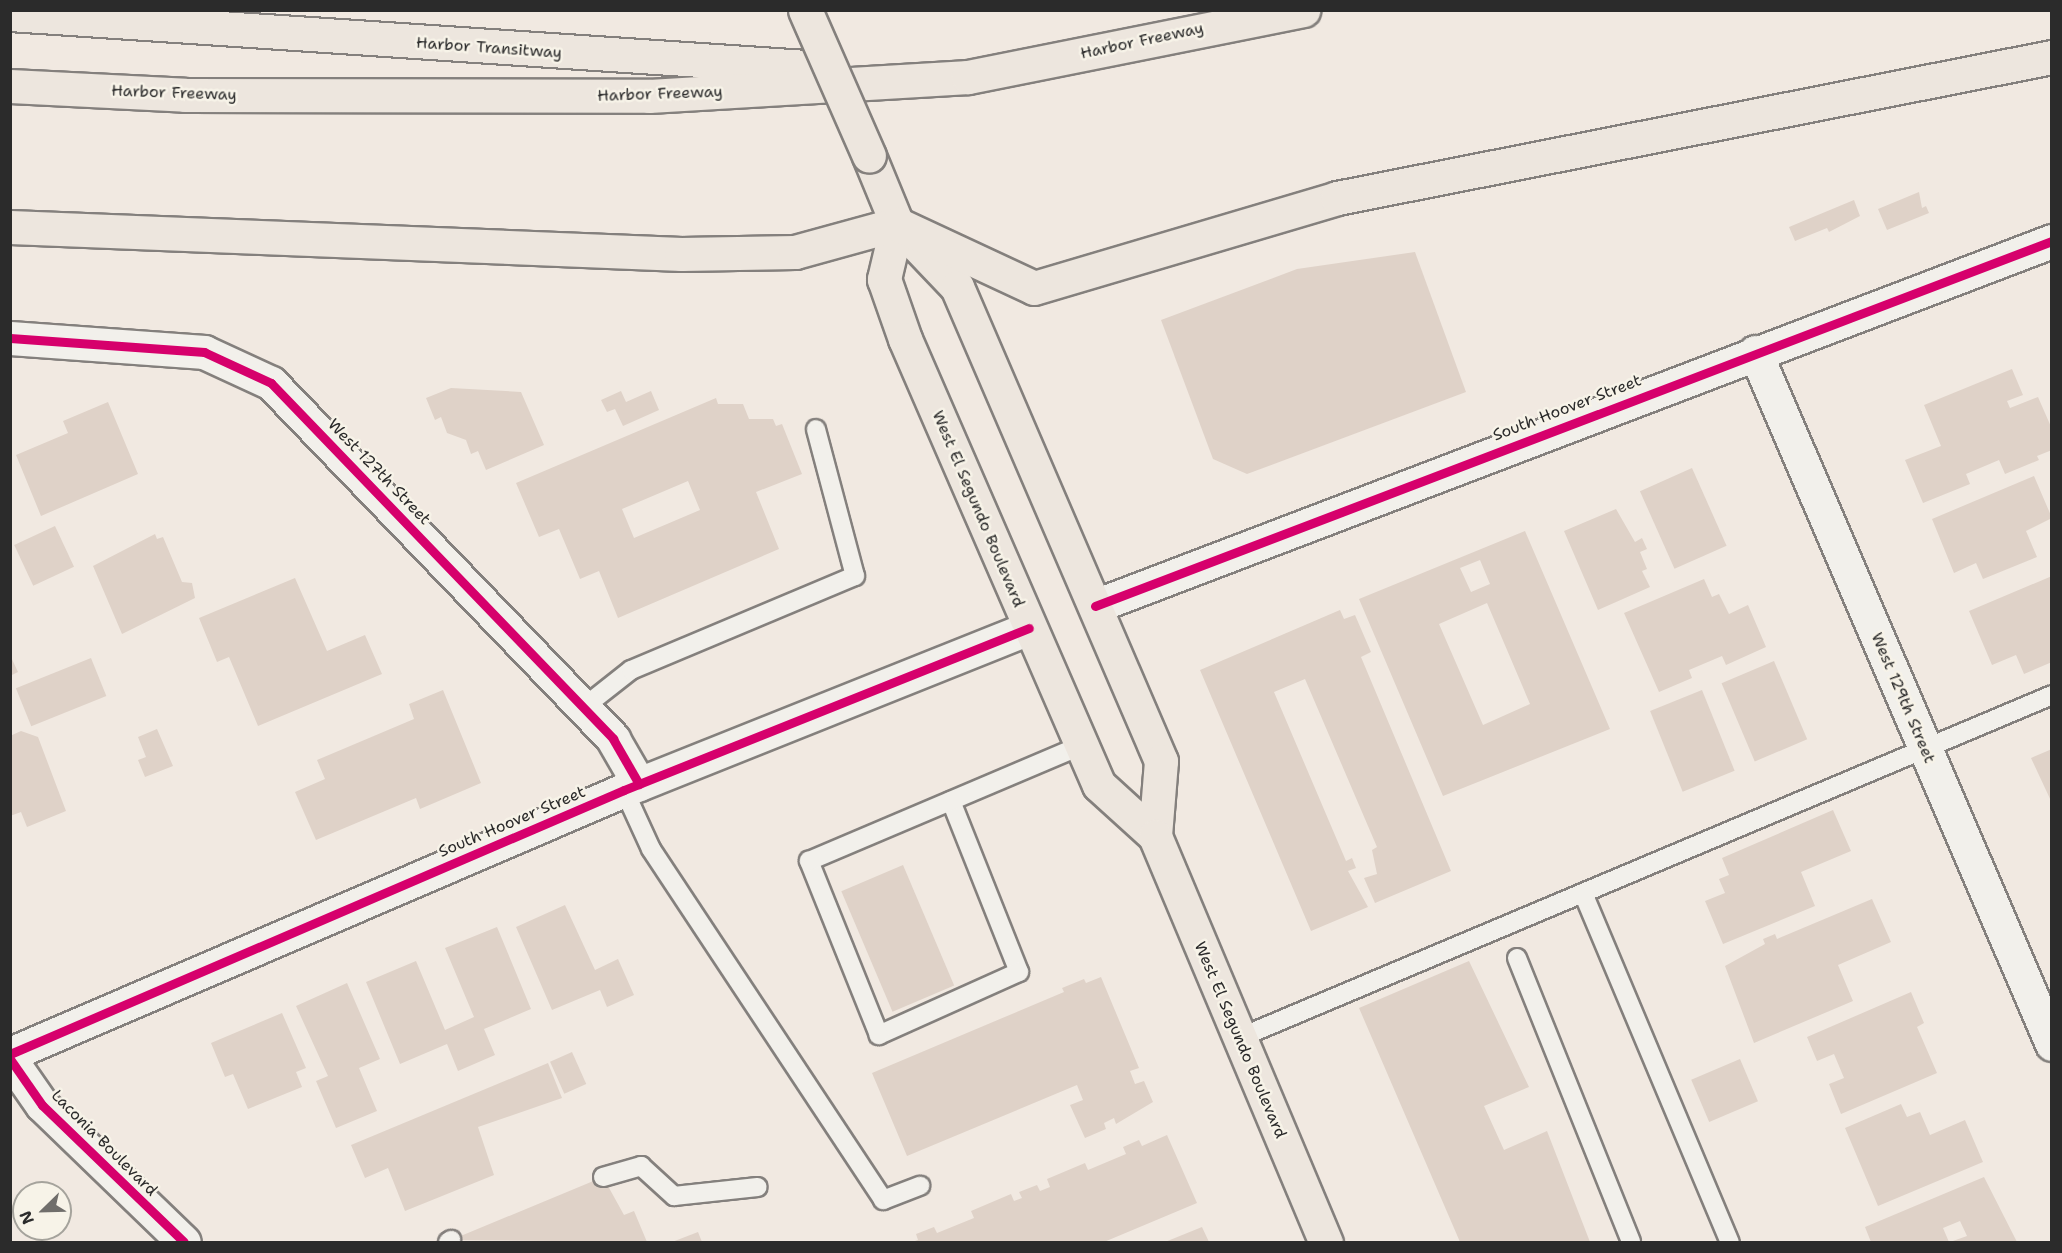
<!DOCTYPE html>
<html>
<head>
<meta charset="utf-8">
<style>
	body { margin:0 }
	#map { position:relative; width:2062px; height:1253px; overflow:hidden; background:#f1e9e1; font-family:"Shantell Sans",sans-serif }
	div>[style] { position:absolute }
	.building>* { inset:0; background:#dfd2c8; transform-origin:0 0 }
	.roads { filter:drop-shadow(2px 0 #84807d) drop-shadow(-2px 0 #84807d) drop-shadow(0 2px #84807d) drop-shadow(0 -2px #84807d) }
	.service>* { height:18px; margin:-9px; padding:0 9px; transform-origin:9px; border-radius:9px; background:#f2f0eb }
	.minor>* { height:33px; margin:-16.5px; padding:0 16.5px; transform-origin:16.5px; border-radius:16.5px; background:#f2f0eb }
	.tertiary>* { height:33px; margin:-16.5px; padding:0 16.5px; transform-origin:16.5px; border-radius:16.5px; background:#f2f0eb }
	.primary>* { height:33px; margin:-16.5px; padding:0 16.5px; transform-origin:16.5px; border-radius:16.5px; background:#ede6de }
	.motorway>* { height:33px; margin:-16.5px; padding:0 16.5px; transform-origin:16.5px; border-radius:16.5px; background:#ede6de }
	.bridges { filter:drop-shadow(2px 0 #84807d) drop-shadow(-2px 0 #84807d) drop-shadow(0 2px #84807d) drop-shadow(0 -2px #84807d) }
	.primary-bridge>* { height:33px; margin:-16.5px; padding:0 16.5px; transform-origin:16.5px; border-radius:16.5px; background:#ede6de }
	.cycleway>* { height:9px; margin:-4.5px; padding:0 4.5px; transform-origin:4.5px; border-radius:4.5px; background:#d6006c }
	span { translate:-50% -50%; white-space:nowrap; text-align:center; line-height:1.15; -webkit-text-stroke:5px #f7f3e8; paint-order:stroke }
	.street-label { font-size:16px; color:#2b2b2b }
	.frame { position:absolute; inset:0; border:12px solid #2b2b2b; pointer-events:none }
	.north { position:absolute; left:12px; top:1181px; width:60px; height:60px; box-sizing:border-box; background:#f7f3e8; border:2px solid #a5a39c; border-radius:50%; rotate:247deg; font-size:16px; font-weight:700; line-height:24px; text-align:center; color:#2b2b2b }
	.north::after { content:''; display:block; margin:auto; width:21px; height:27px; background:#706e6b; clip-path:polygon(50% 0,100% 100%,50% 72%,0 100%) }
</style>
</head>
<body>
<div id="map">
	<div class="building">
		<div style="clip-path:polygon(1919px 192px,1922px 208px,1926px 206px,1929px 213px,1887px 230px,1878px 209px)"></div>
		<div style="clip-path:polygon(1854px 200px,1860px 216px,1829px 232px,1827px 228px,1795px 241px,1789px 227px)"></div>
		<div style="clip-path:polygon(1415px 252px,1466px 392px,1247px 474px,1213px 459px,1161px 320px,1297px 269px)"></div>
		<div style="clip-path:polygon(2012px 369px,2023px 395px,2007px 401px,2010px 408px,2038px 397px,2052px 429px,2052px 450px,2037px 456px,2039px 460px,2005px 474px,1999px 460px,1966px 474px,1970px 484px,1923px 503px,1905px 460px,1941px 446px,1924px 405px)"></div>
		<div style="clip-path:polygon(451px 388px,521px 392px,544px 445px,486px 470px,478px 451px,471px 454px,466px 440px,447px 433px,441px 417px,435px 420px,426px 398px)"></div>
		<div style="clip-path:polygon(621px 391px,626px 402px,651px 391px,659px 410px,623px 426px,615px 409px,607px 412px,601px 400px)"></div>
		<div style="clip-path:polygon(evenodd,716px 398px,718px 404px,743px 404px,749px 419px,773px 419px,776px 426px,782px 424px,802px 474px,756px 492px,779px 549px,618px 618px,599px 571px,580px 579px,559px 529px,539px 537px,516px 483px,716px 398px,688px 481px,700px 510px,634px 538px,622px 509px,688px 481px)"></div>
		<div style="clip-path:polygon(108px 402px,138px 474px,41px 516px,16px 455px,68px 433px,63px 421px)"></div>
		<div style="left:1692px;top:468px;width:85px;height:57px;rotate:66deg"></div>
		<div style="clip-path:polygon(2034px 476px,2052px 518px,2026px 531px,2037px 557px,1983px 579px,1976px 563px,1954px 573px,1932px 519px)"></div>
		<div style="clip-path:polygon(1616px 509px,1635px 542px,1642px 538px,1647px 549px,1640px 552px,1647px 569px,1642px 571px,1650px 587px,1598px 610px,1564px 531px)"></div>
		<div style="left:55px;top:526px;width:45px;height:45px;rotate:65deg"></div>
		<div style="clip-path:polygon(evenodd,1525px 531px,1610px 729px,1443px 796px,1359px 599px,1525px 531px,1480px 560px,1490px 584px,1471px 592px,1460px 568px,1480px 560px,1525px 531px,1487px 603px,1530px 704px,1483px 725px,1439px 624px,1487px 603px)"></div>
		<div style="clip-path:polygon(155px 534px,157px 539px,163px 537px,182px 582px,192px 583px,195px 598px,122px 634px,93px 566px)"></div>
		<div style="clip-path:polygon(2052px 576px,2052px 662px,2024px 674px,2016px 655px,1992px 665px,1969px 611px)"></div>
		<div style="clip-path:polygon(295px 578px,327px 651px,365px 635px,382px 674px,258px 726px,229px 657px,217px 662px,199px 618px)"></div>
		<div style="clip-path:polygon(1704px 579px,1712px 597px,1719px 594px,1729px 614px,1748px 605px,1766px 647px,1726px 665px,1722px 656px,1689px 670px,1692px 678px,1659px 692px,1624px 613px)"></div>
		<div style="clip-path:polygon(1340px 610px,1344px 619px,1355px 615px,1371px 652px,1361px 657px,1451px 871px,1375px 903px,1364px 878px,1377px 874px,1372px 850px,1377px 847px,1305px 679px,1274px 692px,1346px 861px,1352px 858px,1356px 868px,1348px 871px,1368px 907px,1311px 931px,1200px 670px)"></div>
		<div style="clip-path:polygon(10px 655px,18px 672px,10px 676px)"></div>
		<div style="left:91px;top:658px;width:41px;height:81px;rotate:68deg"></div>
		<div style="left:1774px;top:661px;width:85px;height:57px;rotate:67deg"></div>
		<div style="clip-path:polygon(443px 690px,481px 783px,420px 809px,416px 798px,316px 840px,295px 792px,325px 779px,317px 760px,414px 719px,409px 704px)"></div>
		<div style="left:1702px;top:690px;width:87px;height:56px;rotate:68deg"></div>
		<div style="clip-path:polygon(157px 729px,173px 766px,145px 777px,138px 760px,146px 757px,138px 737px)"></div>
		<div style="clip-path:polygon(21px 731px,38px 737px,66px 811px,27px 827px,21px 812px,10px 816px,10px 736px)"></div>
		<div style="clip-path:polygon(2052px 749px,2052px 803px,2031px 758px)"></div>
		<div style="clip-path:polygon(1833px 810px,1851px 851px,1801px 872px,1815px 906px,1723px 944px,1705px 901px,1725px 893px,1719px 879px,1729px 875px,1722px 858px)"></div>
		<div style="left:903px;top:865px;width:131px;height:67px;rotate:67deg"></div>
		<div style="clip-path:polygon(1872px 899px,1891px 942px,1838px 965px,1853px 1001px,1754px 1043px,1725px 966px,1765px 944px,1763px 939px,1775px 934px,1777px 939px)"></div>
		<div style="clip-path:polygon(565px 905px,595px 970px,618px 959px,634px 995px,607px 1007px,600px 990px,552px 1010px,516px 927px)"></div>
		<div style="clip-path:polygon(497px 927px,531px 1009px,484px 1029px,495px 1055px,458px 1071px,447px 1044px,400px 1064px,366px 982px,416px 961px,445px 1030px,474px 1017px,445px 948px)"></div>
		<div style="clip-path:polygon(1469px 961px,1529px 1087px,1484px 1106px,1504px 1150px,1547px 1131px,1590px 1242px,1460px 1242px,1359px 1008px)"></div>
		<div style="clip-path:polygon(1101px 977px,1139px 1068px,1130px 1071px,1135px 1084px,1144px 1081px,1153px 1102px,1116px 1124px,1114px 1118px,1104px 1123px,1106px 1129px,1085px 1138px,1070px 1105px,1083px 1100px,1077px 1085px,907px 1156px,872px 1073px,1064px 992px,1062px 988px,1084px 979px,1086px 983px)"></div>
		<div style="clip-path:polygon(347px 983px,380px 1059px,359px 1068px,377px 1111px,336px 1128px,316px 1081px,328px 1076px,296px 1006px)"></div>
		<div style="clip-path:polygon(1911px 992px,1924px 1023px,1917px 1027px,1937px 1073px,1841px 1114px,1829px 1084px,1844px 1078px,1834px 1054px,1817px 1061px,1807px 1037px)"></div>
		<div style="clip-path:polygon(282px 1013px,306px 1068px,296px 1072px,302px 1087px,248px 1109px,233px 1074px,225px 1077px,211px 1043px)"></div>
		<div style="left:572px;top:1052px;width:35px;height:24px;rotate:66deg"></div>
		<div style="left:1740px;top:1059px;width:46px;height:53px;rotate:67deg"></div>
		<div style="clip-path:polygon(548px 1063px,562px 1098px,478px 1127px,494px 1175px,405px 1211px,388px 1168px,365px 1178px,351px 1145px)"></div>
		<div style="clip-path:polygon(1901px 1104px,1907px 1117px,1920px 1112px,1930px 1135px,1965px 1120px,1983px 1162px,1878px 1206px,1845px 1128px)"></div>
		<div style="clip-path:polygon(1167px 1135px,1197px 1203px,1104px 1242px,912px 1242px,918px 1240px,916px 1234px,934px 1227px,937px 1233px,974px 1218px,971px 1211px,1011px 1194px,1014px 1201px,1022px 1198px,1019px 1192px,1037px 1185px,1040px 1191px,1050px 1187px,1047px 1179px,1085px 1163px,1088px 1170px,1126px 1154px,1123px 1147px,1139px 1140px,1142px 1146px)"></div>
		<div style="clip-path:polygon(603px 1177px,624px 1215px,634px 1211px,647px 1242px,451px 1240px)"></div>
		<div style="clip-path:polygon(1984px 1177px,2017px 1242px,1950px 1242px,1967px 1236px,1960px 1221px,1943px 1228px,1949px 1242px,1871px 1242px,1865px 1227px)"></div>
		<div style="clip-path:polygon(1202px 1227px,1209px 1242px,1165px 1242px)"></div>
		<div style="clip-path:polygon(698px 1232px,702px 1242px,672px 1242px)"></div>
	</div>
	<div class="roads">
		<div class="service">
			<div style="left:584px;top:707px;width:60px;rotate:-38.2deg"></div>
			<div style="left:631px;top:670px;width:243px;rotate:-22.8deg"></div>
			<div style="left:855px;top:576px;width:152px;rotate:-104.9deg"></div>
			<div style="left:624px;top:790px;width:65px;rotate:65.4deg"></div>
			<div style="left:651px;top:849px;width:421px;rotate:56.5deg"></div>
			<div style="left:883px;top:1200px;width:40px;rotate:-21deg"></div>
			<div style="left:951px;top:801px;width:184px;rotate:68.3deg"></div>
			<div style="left:1019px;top:972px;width:154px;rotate:155.8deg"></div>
			<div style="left:879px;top:1035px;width:188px;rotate:-111.9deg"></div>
			<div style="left:809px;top:861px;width:294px;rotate:-23deg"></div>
			<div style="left:1583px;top:893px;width:379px;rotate:67.2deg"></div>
			<div style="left:1517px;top:958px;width:306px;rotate:68.1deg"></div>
			<div style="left:1239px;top:1038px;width:882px;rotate:-22.87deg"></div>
			<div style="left:603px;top:1177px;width:40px;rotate:-16deg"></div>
			<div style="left:641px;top:1166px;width:45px;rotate:42.3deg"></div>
			<div style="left:674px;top:1196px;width:84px;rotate:-6.1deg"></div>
			<div style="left:448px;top:1242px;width:4px;rotate:-34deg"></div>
		</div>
		<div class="minor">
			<div style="left:10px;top:338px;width:195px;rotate:4.1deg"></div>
			<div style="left:204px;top:352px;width:74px;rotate:24.8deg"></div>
			<div style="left:271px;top:383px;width:494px;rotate:46.1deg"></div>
			<div style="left:613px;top:739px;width:52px;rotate:60deg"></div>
			<div style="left:1755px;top:352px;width:753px;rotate:66.77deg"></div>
			<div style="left:1095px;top:606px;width:1024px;rotate:-20.88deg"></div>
		</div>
		<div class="tertiary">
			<div style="left:10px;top:1054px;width:668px;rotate:-23.27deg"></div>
			<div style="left:624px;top:790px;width:436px;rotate:-21.8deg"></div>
			<div style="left:10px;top:1059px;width:56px;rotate:55.2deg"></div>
			<div style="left:42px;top:1105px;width:197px;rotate:44deg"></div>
		</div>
		<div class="primary">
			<div style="left:869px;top:156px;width:74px;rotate:67.6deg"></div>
			<div style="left:897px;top:224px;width:87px;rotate:46.4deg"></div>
			<div style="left:957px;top:287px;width:516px;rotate:66.71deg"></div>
			<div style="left:1161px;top:761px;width:75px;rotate:94.6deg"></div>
			<div style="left:897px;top:224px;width:57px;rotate:103.3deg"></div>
			<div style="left:884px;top:279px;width:64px;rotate:70.7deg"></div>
			<div style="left:905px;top:339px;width:486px;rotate:66.5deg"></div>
			<div style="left:1099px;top:785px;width:76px;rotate:42.3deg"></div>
			<div style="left:1155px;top:836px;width:441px;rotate:67.2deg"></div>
		</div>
		<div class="motorway">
			<div style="left:10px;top:14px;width:812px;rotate:3.81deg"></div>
			<div style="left:10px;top:86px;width:175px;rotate:2.9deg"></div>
			<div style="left:185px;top:95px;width:464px;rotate:0.1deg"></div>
			<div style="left:649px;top:96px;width:320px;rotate:-3.4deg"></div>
			<div style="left:968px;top:77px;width:342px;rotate:-11.3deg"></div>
			<div style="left:10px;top:227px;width:672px;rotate:2.3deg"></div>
			<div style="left:681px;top:254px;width:114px;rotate:-1deg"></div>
			<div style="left:795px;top:252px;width:106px;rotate:-15.4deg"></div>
			<div style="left:897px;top:224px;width:151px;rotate:25deg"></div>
			<div style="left:1034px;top:288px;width:316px;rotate:-16.5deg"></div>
			<div style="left:1337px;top:198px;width:729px;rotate:-11.16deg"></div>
		</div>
	</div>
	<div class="bridges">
		<div class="primary-bridge">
			<div style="left:805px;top:10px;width:159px;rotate:66.3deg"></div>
		</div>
	</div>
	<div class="cycleway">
		<div style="left:10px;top:338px;width:195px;rotate:4.1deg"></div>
		<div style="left:204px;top:352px;width:74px;rotate:24.8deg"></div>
		<div style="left:271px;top:383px;width:494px;rotate:46.1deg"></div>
		<div style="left:613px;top:739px;width:52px;rotate:60deg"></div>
		<div style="left:1095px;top:606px;width:1024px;rotate:-20.88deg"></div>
		<div style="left:10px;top:1054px;width:668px;rotate:-23.27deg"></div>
		<div style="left:624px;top:790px;width:436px;rotate:-21.8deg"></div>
		<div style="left:10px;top:1059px;width:56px;rotate:55.2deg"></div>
		<div style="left:42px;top:1105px;width:197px;rotate:44deg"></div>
	</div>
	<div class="street-label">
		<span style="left:1142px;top:41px;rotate:-12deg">Harbor Freeway</span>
		<span style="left:489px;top:48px;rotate:4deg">Harbor Transitway</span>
		<span style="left:174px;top:93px;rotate:2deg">Harbor Freeway</span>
		<span style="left:660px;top:94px;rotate:-2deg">Harbor Freeway</span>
		<span style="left:1567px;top:408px;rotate:-21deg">South Hoover Street</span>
		<span style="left:379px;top:472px;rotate:46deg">West 127th Street</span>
		<span style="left:978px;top:509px;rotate:67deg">West El Segundo Boulevard</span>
		<span style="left:1903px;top:698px;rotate:67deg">West 129th Street</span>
		<span style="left:512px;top:822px;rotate:-23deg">South Hoover Street</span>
		<span style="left:1240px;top:1040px;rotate:67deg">West El Segundo Boulevard</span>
		<span style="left:104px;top:1143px;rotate:45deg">Laconia Boulevard</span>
	</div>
	<div class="frame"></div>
	<div class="north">N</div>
</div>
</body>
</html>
